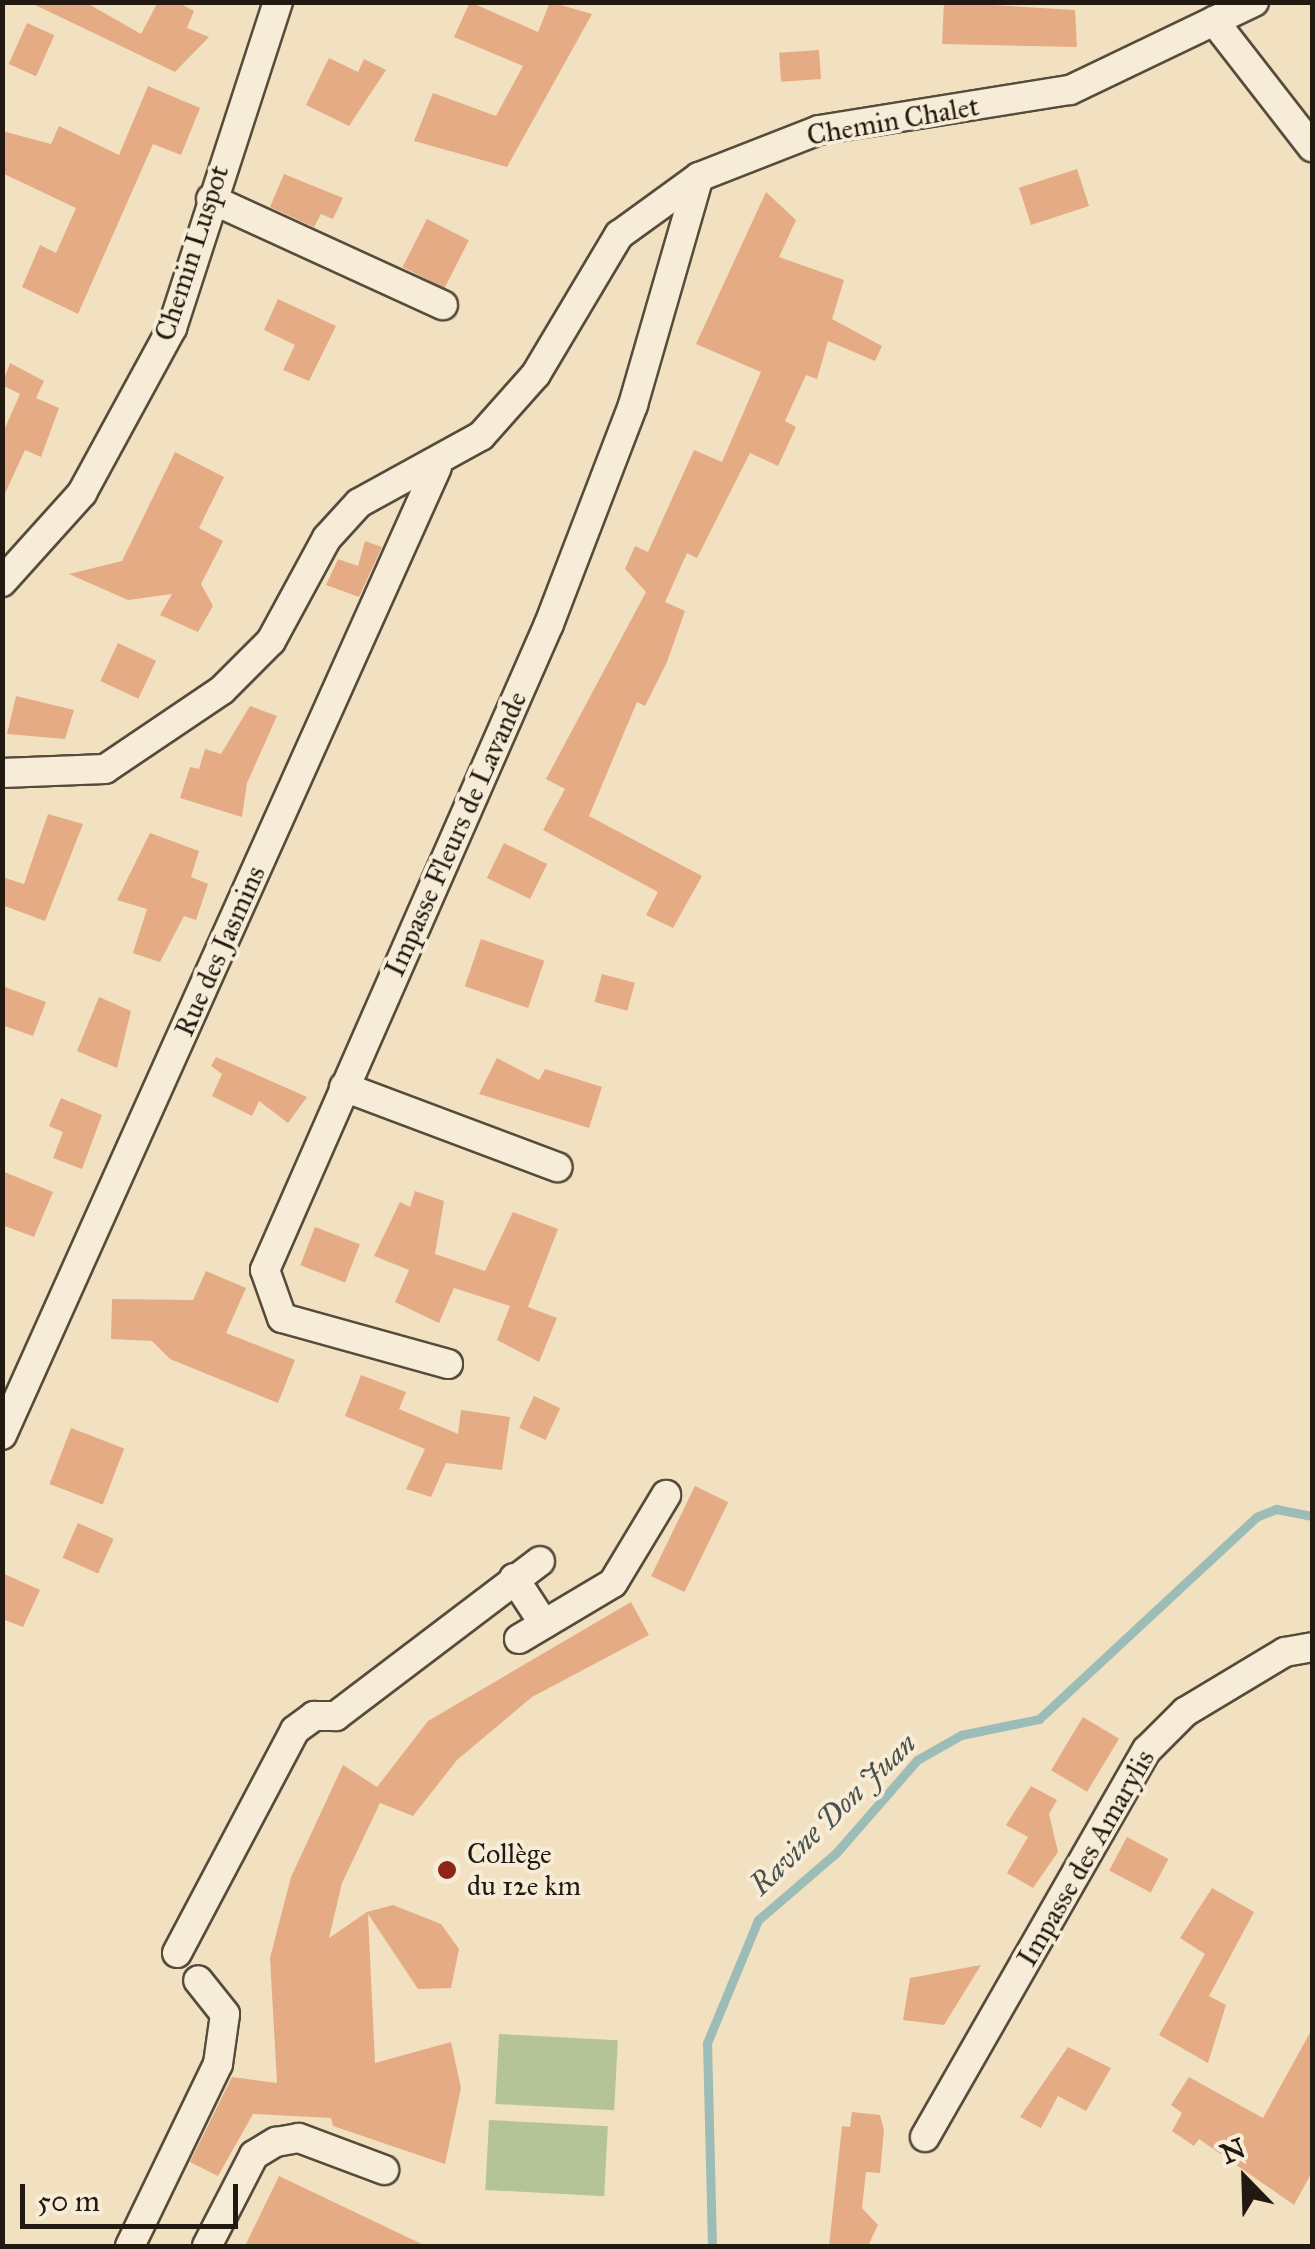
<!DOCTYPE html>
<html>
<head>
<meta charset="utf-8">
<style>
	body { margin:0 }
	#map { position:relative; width:1315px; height:2249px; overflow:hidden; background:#f2e1c1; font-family:"IM FELL Great Primer",serif }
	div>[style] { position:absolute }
	.green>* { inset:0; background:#b4c497; transform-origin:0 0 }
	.stream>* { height:9px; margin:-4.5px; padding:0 4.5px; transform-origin:4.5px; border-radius:4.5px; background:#9cbcb7 }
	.building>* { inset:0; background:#e5ab85; transform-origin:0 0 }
	.roads { filter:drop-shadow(2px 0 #564c3c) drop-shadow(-2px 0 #564c3c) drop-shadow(0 2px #564c3c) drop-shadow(0 -2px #564c3c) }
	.minor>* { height:28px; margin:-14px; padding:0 14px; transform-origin:14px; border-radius:14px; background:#f7ecd7 }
	.dots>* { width:28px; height:28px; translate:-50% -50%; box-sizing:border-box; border:5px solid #f7ecd7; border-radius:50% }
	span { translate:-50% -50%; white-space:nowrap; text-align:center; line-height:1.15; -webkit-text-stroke:8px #f7ecd7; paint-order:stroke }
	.street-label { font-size:28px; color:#221a10 }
	.poi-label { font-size:28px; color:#221a10 }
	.left { translate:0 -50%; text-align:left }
	.water-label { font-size:30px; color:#4d534a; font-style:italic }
	.frame { position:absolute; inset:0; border:5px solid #221a10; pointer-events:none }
	.north { position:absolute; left:1195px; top:2129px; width:100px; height:100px; -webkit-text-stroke:8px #f7ecd7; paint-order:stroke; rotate:337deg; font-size:28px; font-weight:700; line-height:40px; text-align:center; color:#221a10 }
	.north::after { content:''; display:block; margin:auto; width:35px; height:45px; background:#221a10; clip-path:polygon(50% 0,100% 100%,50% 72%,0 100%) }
	.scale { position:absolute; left:20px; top:2184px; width:218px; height:45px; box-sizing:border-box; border:5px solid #221a10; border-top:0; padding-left:12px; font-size:30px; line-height:35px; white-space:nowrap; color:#221a10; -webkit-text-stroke:8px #f7ecd7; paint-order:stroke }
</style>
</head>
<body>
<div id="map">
	<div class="green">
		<div style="left:499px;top:2034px;width:119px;height:70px;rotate:3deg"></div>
		<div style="left:489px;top:2120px;width:119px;height:70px;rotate:3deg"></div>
	</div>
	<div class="stream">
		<div style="left:712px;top:2246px;width:203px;rotate:-91.4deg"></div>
		<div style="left:707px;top:2043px;width:133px;rotate:-67.5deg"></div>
		<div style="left:758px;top:1920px;width:103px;rotate:-40.7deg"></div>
		<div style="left:836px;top:1853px;width:123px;rotate:-48.9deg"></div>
		<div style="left:917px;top:1760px;width:51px;rotate:-29.6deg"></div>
		<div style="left:961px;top:1735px;width:80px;rotate:-11.6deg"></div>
		<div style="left:1039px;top:1719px;width:296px;rotate:-42.9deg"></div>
		<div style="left:1256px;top:1517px;width:22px;rotate:-22deg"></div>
		<div style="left:1276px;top:1509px;width:37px;rotate:11deg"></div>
	</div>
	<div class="building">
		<div style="clip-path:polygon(29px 2px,85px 2px,141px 34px,158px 2px,177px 2px,194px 11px,187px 28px,209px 37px,175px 72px)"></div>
		<div style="clip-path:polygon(470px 2px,538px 32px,550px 2px,592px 14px,507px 167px,414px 141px,433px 93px,496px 116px,523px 66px,454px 37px)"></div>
		<div style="clip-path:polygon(944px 2px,1075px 10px,1077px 47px,942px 44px)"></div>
		<div style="left:27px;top:23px;width:30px;height:45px;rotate:24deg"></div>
		<div style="left:819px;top:50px;width:29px;height:40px;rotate:86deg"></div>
		<div style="clip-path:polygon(329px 58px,358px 72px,364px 59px,386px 70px,349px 126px,306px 105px)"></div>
		<div style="clip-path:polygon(148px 86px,200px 108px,181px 155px,153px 144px,78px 314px,22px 287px,40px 245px,56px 253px,76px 208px,2px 173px,2px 131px,51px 144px,59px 126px,119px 155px)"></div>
		<div style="left:1077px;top:169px;width:39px;height:61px;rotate:72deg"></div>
		<div style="clip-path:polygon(284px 174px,343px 198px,333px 219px,321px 214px,314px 227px,270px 207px)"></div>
		<div style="clip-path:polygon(766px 192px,796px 220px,779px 257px,844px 280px,832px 319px,882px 346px,875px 361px,828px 341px,817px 379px,806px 375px,785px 421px,796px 427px,778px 466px,750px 453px,697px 558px,687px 553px,665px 602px,685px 611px,667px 662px,645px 706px,637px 702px,589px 816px,702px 876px,673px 928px,646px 915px,658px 892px,543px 830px,565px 789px,546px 779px,646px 592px,625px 569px,635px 546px,648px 552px,694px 450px,722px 462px,761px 372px,696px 344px)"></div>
		<div style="left:427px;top:219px;width:47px;height:54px;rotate:27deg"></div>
		<div style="clip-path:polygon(278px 299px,336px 326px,309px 381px,283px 370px,295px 345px,264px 330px)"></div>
		<div style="clip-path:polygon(10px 363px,44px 381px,36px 398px,59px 408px,41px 457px,25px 450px,2px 500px,2px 435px,20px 394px,2px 385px)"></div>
		<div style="clip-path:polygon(175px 452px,224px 477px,199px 528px,223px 541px,201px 584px,213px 606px,198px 632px,160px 615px,172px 594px,128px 600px,69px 574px,122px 561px)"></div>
		<div style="clip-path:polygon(365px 541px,382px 547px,359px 597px,326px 585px,338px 559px,358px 566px)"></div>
		<div style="left:118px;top:643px;width:42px;height:42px;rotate:25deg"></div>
		<div style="clip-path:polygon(16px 696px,74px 710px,65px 739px,7px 734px)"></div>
		<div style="clip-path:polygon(250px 706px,277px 716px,247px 783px,242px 817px,180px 798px,190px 767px,199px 769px,205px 749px,221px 754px)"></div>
		<div style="clip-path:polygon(48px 814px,83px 824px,45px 921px,2px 905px,2px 877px,24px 884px)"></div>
		<div style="clip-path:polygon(150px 833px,199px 851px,191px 877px,208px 884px,196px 920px,184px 916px,160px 962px,133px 953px,147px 909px,117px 900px)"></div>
		<div style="left:504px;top:843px;width:48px;height:39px;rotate:26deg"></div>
		<div style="left:481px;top:939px;width:67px;height:50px;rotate:19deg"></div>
		<div style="left:602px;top:974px;width:34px;height:29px;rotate:15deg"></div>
		<div style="clip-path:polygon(2px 986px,46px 1002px,33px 1036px,2px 1025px)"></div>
		<div style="clip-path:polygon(99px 997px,131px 1011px,117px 1068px,77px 1051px)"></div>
		<div style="clip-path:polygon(216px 1057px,255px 1074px,307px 1097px,288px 1123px,259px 1101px,252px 1116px,212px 1096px,222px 1074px,211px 1066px)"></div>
		<div style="clip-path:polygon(497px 1058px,539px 1080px,545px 1069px,602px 1087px,589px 1128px,479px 1094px)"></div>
		<div style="clip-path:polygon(61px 1098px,102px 1115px,82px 1169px,53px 1158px,63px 1132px,49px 1126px)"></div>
		<div style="clip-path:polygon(2px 1171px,53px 1192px,34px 1237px,2px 1225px)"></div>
		<div style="clip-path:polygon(415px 1191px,444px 1201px,435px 1254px,485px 1271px,513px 1212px,558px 1229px,528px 1307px,557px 1318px,539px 1362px,497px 1340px,510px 1306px,454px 1288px,439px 1323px,395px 1302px,409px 1270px,374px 1256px,400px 1202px,410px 1207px)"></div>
		<div style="left:315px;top:1227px;width:48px;height:41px;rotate:21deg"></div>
		<div style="clip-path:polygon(206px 1271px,246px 1288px,226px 1333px,295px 1360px,278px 1403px,170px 1359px,152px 1341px,111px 1339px,112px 1299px,193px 1300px)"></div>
		<div style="clip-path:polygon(361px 1375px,406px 1392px,399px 1409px,458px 1434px,461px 1410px,510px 1417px,502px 1470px,446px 1463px,431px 1497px,406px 1489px,425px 1449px,345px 1416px)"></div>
		<div style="left:534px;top:1396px;width:29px;height:35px;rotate:25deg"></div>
		<div style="left:71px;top:1428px;width:57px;height:60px;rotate:21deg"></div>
		<div style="left:695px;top:1486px;width:37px;height:100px;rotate:26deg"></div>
		<div style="left:78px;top:1523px;width:39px;height:38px;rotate:24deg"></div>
		<div style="clip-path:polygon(2px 1573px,40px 1590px,23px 1627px,2px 1619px)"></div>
		<div style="clip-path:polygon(631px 1602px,649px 1635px,532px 1697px,457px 1760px,413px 1816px,380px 1803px,342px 1883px,329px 1938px,367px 1912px,393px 1905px,441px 1924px,459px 1949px,451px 1988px,418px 1989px,368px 1914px,375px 2063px,451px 2042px,461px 2088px,445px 2164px,333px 2126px,331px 2118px,253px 2114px,218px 2176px,190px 2162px,232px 2077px,277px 2083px,270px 1958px,291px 1877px,343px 1765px,377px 1787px,428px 1721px)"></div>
		<div style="left:1083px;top:1717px;width:42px;height:62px;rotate:31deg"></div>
		<div style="clip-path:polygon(1031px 1786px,1057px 1800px,1049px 1814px,1058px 1852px,1033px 1888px,1007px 1873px,1028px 1837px,1006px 1825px)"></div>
		<div style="left:1127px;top:1837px;width:47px;height:38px;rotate:28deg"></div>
		<div style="clip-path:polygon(1212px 1888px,1254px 1912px,1209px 1996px,1226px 2005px,1208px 2063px,1159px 2035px,1205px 1954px,1180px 1938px)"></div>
		<div style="clip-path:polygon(981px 1965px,944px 2025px,903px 2020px,910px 1978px)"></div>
		<div style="clip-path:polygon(1312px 2029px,1312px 2172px,1294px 2205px,1199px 2139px,1194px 2146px,1172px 2131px,1182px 2113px,1171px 2105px,1189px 2077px,1263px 2118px)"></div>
		<div style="clip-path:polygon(1068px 2047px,1111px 2068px,1086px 2111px,1058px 2096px,1041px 2128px,1020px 2117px)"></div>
		<div style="clip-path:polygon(852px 2112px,880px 2115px,884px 2130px,880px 2173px,866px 2172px,862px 2208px,878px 2225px,868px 2246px,829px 2246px,842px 2126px,850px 2127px)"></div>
		<div style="clip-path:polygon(279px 2176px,426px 2246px,245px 2246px)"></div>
	</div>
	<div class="roads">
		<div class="minor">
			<div style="left:1214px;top:21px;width:160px;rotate:52.1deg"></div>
			<div style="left:211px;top:199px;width:255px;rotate:24.6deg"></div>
			<div style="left:2px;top:582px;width:120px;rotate:-48deg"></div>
			<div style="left:82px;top:493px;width:188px;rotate:-61.4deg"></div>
			<div style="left:172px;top:328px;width:343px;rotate:-72deg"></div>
			<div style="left:2px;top:773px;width:103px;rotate:-2.2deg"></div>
			<div style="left:105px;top:769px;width:141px;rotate:-34deg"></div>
			<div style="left:222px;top:690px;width:69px;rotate:-45deg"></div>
			<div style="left:271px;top:641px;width:117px;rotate:-61.5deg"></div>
			<div style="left:327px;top:538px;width:47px;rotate:-47.6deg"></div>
			<div style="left:359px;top:503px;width:139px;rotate:-28.8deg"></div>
			<div style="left:481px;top:436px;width:83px;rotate:-48.4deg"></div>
			<div style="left:536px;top:374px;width:162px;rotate:-59.2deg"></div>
			<div style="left:619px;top:235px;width:99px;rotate:-35.9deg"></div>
			<div style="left:699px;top:177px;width:129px;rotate:-21.4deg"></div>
			<div style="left:819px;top:130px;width:254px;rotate:-9.1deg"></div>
			<div style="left:1070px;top:90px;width:204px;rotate:-25.6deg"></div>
			<div style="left:344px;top:1087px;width:228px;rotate:20.6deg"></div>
			<div style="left:448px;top:1364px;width:172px;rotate:-164.5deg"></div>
			<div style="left:282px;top:1318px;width:51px;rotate:-109.5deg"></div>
			<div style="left:265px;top:1270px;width:706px;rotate:-66.27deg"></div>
			<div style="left:549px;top:624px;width:235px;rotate:-69deg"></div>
			<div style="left:633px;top:405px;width:237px;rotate:-73.9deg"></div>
			<div style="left:2px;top:1435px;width:1061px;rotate:-65.8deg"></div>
			<div style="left:514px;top:1578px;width:55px;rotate:56.9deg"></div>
			<div style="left:519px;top:1639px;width:109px;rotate:-30.8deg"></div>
			<div style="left:613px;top:1583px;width:103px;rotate:-58.9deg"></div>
			<div style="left:177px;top:1953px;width:252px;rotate:-62.1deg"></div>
			<div style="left:295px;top:1730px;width:24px;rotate:-36deg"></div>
			<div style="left:314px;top:1716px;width:22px"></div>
			<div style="left:336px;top:1716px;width:256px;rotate:-37.2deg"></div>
			<div style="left:925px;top:2137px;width:446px;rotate:-60.2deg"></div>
			<div style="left:1147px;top:1750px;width:54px;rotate:-45deg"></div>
			<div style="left:1185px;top:1712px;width:117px;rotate:-31deg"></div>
			<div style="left:1285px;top:1652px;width:27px;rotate:-10deg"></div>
			<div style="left:130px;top:2246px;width:202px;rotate:-64.2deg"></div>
			<div style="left:218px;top:2064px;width:50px;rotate:-82deg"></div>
			<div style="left:225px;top:2014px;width:43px;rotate:-128.5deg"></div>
			<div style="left:207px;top:2246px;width:102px;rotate:-62.7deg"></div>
			<div style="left:254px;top:2155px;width:26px;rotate:-31deg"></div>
			<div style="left:276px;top:2142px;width:23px;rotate:-10deg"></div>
			<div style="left:299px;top:2138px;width:91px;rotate:20.6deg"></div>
		</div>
	</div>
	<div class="dots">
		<div style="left:447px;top:1870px;background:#8f2418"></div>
	</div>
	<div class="street-label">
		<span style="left:893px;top:121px;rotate:-10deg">Chemin Chalet</span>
		<span style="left:192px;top:253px;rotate:-72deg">Chemin Luspot</span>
		<span style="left:456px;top:834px;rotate:-66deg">Impasse Fleurs de Lavande</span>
		<span style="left:220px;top:951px;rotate:-66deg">Rue des Jasmins</span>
		<span style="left:1086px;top:1858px;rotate:-60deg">Impasse des Amarylis</span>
	</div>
	<div class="poi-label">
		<span class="left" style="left:467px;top:1870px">Collège<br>du 12e km</span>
	</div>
	<div class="water-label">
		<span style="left:833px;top:1814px;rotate:-44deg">Ravine Don Juan</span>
	</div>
	<div class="frame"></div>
	<div class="north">N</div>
	<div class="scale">50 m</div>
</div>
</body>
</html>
